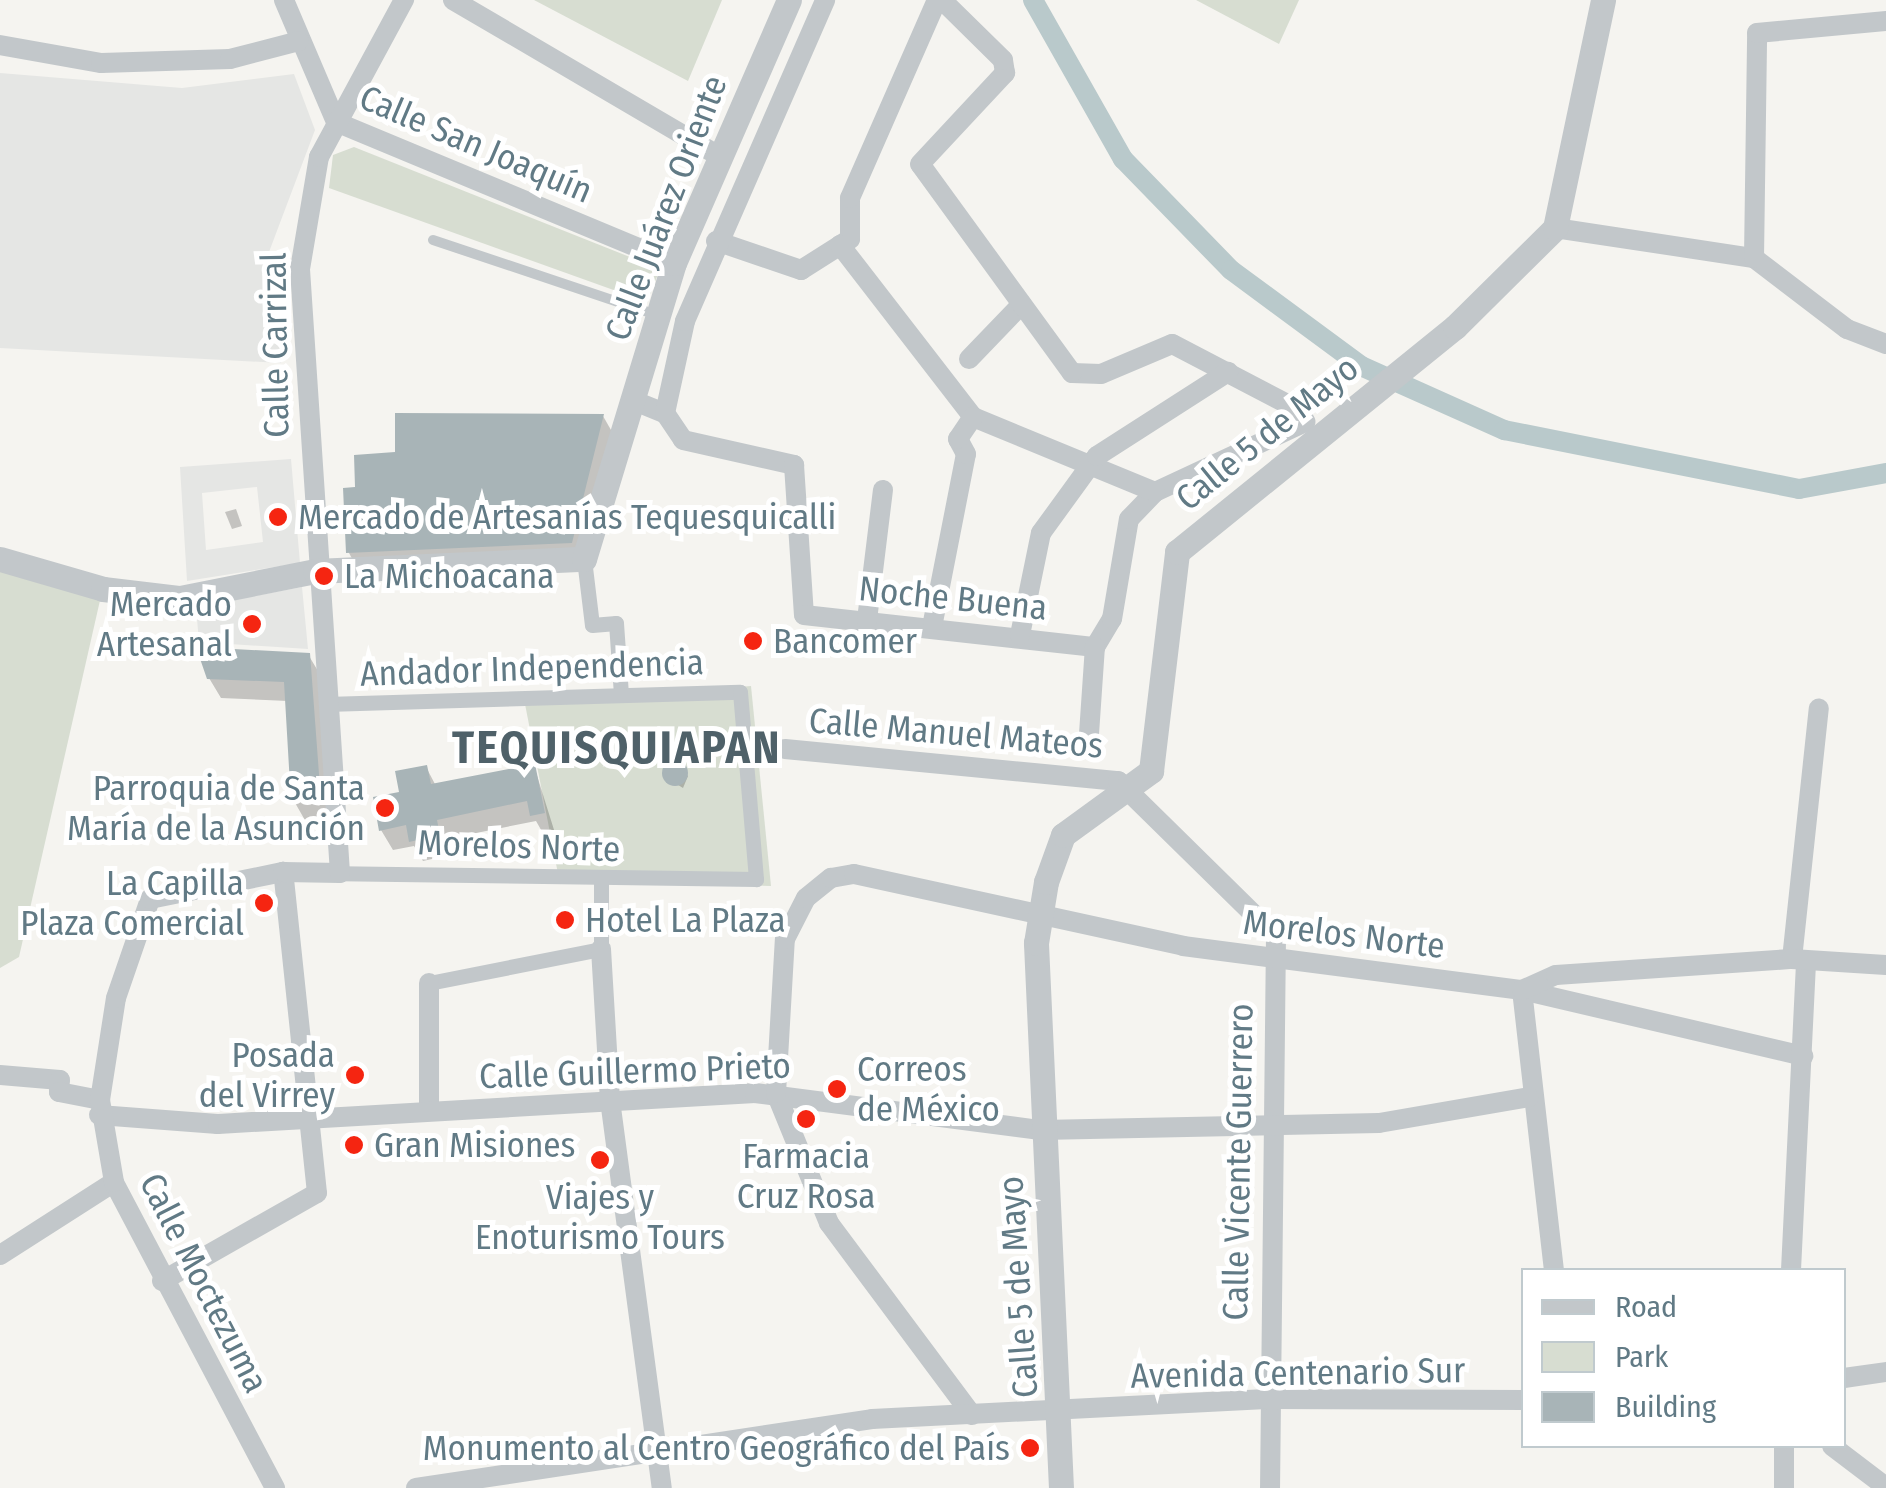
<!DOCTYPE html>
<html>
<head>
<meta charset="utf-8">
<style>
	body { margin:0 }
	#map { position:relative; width:1886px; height:1488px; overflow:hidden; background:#f5f4f0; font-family:"Fira Sans Condensed",sans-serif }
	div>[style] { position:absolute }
	.built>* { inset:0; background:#e5e6e4 }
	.green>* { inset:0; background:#d7ddd1 }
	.shadow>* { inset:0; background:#0003 }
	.canal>* { height:20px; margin:-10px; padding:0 10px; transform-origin:10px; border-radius:10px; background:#b9c9cb }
	.building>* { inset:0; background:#a8b4b7 }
	.round { border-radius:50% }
	.service>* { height:10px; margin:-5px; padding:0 5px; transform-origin:5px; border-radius:5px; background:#c2c7ca }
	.pedestrian>* { height:15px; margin:-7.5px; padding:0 7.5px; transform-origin:7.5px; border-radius:7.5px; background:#c2c7ca }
	.minor>* { height:20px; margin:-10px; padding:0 10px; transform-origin:10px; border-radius:10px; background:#c2c7ca }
	.tertiary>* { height:25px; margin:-12.5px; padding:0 12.5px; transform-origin:12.5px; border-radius:12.5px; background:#c2c7ca }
	.dots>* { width:28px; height:28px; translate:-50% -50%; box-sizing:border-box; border:5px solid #fff; border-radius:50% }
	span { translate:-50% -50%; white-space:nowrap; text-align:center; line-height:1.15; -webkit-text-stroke:10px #fff; paint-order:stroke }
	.street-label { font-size:35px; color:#617a85 }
	.poi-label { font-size:35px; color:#617a85 }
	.left { translate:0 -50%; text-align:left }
	.right { translate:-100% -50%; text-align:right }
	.district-label { font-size:45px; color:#4f6169; font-weight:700; letter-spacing:2.5px }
	.legend { position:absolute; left:1521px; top:1268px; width:325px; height:180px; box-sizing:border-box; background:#fff; border:2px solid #c0cace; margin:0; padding:12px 18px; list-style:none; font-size:30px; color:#617a85 }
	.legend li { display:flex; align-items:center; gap:20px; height:50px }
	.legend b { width:50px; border:2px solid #c0cace }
</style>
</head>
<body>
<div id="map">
	<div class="built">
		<div style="clip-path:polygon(0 73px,182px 88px,294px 74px,315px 130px,269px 252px,274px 285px,284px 285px,281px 363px,0 348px)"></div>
		<div style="clip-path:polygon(evenodd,291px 459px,300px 563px,187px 581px,180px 467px,291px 459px,257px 487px,263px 542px,206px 550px,202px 493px,257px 487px)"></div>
		<div style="clip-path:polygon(302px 587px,308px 649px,199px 642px,196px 607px)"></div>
	</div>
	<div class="green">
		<div style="clip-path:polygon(534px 0,722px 0,688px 81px)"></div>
		<div style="clip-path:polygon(1196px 0,1299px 0,1279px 44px)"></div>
		<div style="clip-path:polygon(354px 147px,660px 269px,647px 302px,329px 188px,333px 155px)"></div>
		<div style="clip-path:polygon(0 564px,101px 596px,19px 957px,0 968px)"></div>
		<div style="clip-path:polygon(751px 686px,771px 886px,559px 879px,525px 704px)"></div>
	</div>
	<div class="shadow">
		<div style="clip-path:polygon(603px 416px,615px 437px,583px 563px,360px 573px,349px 553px,357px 489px,397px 455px)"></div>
		<div style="clip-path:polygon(236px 509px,242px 526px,232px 529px,225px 512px)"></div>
		<div style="clip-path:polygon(309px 656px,321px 676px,332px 821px,306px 822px,294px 801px,288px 701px,221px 698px,209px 678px)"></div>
		<div style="clip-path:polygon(672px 764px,688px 776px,683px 788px,665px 777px)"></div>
		<div style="clip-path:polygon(534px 766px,555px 833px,544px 835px,536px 821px,446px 839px,449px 855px,423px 861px,414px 846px,393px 850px,381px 830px,426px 767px,436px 786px)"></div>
	</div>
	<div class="canal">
		<div style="left:1033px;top:0;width:183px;rotate:60.5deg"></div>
		<div style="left:1123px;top:159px;width:155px;rotate:45.8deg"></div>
		<div style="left:1231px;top:270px;width:162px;rotate:36.4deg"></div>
		<div style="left:1361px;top:366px;width:157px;rotate:24.1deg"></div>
		<div style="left:1504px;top:430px;width:301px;rotate:11.3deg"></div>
		<div style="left:1799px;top:489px;width:88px;rotate:-10.4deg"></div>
	</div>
	<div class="building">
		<div style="clip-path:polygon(395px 413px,604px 414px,572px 543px,346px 553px,343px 488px,355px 487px,354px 455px,395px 452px)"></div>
		<div style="clip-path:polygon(196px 647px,310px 653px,321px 801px,291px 802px,284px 682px,207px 679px)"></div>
		<div class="round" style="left:662px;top:760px;width:26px;height:26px"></div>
		<div style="clip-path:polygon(535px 764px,545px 813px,530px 816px,527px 801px,437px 820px,440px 835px,409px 842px,406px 825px,379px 831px,373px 797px,399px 792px,395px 771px,427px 765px,431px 784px)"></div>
	</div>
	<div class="service">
		<div style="left:433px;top:240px;width:236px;rotate:18.5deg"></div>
	</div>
	<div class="pedestrian">
		<div style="left:584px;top:559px;width:66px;rotate:83.1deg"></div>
		<div style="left:592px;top:625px;width:24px;rotate:-5deg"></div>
		<div style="left:616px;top:623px;width:72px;rotate:86deg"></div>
		<div style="left:326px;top:704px;width:414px;rotate:-1.7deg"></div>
		<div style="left:740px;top:692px;width:188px;rotate:85.1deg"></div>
		<div style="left:756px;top:879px;width:416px;rotate:-179.2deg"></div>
		<div style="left:429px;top:983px;width:175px;rotate:-11.2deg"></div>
		<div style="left:601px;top:949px;width:67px;rotate:-90deg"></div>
	</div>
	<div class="minor">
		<div style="left:284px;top:0;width:133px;rotate:66.9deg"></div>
		<div style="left:336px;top:122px;width:366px;rotate:22.6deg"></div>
		<div style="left:453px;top:0;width:311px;rotate:30.4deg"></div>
		<div style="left:0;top:45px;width:103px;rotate:10.1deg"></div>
		<div style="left:101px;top:63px;width:129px;rotate:-1.8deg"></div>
		<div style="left:230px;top:59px;width:71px;rotate:-14.6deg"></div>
		<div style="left:1555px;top:228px;width:201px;rotate:8.6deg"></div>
		<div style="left:1754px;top:258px;width:117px;rotate:37.4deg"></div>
		<div style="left:1847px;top:329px;width:42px;rotate:21deg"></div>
		<div style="left:716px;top:241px;width:90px;rotate:18.8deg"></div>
		<div style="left:801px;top:270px;width:58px;rotate:-32.3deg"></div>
		<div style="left:850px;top:239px;width:41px;rotate:-90deg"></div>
		<div style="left:850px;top:198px;width:216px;rotate:-66.3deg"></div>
		<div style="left:840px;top:245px;width:217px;rotate:52.3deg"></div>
		<div style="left:1754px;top:258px;width:225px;rotate:-89.2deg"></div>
		<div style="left:1757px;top:33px;width:130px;rotate:-5.3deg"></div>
		<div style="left:969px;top:359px;width:76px;rotate:-46.1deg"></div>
		<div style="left:632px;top:400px;width:35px;rotate:22deg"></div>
		<div style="left:665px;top:413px;width:32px;rotate:56deg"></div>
		<div style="left:683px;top:440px;width:114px;rotate:12.7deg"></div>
		<div style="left:794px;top:465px;width:150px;rotate:86.2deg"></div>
		<div style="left:804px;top:615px;width:293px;rotate:6.3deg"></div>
		<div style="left:1095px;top:647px;width:33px;rotate:-59deg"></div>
		<div style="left:1112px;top:619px;width:101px;rotate:-80.4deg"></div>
		<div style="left:1129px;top:519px;width:37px;rotate:-46deg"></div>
		<div style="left:1155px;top:492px;width:166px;rotate:-25deg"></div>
		<div style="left:1305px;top:422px;width:13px;rotate:-117deg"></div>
		<div style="left:1299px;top:410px;width:143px;rotate:-152.5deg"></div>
		<div style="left:1172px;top:344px;width:77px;rotate:157.1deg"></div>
		<div style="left:1101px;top:374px;width:29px;rotate:-178deg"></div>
		<div style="left:1072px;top:373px;width:258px;rotate:-126deg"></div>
		<div style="left:920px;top:164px;width:125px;rotate:-47deg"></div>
		<div style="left:1005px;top:73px;width:13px;rotate:-99deg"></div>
		<div style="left:1003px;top:60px;width:86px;rotate:-135.5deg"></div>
		<div style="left:665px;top:413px;width:94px;rotate:-77.7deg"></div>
		<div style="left:685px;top:321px;width:350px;rotate:-66.4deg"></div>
		<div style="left:973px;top:417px;width:197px;rotate:22.4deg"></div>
		<div style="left:867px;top:620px;width:131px;rotate:-83deg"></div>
		<div style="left:933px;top:622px;width:171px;rotate:-78.9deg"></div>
		<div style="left:966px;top:454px;width:17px;rotate:-118deg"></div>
		<div style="left:958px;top:439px;width:27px;rotate:-56deg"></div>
		<div style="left:1020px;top:635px;width:104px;rotate:-78.4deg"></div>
		<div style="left:1041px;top:533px;width:95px;rotate:-54deg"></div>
		<div style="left:1097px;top:456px;width:156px;rotate:-32.7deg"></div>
		<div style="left:1089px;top:734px;width:87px;rotate:-86.1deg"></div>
		<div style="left:785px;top:749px;width:335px;rotate:5.5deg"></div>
		<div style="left:1118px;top:781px;width:221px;rotate:44.5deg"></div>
		<div style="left:1276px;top:936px;width:552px;rotate:90.62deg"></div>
		<div style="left:601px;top:949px;width:151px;rotate:86.6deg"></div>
		<div style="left:610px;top:1100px;width:391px;rotate:82.4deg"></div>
		<div style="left:1792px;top:959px;width:252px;rotate:-83.9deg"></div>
		<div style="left:429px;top:983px;width:127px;rotate:90deg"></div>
		<div style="left:1522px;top:990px;width:289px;rotate:13.2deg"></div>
		<div style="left:1522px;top:990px;width:282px;rotate:83.5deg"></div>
		<div style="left:0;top:1075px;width:60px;rotate:4.8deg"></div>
		<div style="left:60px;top:1080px;width:12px;rotate:95deg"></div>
		<div style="left:59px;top:1092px;width:42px;rotate:11deg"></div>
		<div style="left:99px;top:1115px;width:119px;rotate:4.3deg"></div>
		<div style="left:218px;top:1124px;width:538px;rotate:-3.3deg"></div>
		<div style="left:755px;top:1093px;width:288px;rotate:7.4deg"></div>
		<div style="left:1041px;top:1130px;width:338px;rotate:-1.2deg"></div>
		<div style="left:1379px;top:1123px;width:152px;rotate:-9.8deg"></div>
		<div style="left:0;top:1255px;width:135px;rotate:-32.6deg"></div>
		<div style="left:1791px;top:1270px;width:310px;rotate:-87.2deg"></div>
		<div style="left:162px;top:1281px;width:178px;rotate:-29.6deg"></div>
		<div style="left:317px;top:1193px;width:323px;rotate:-96deg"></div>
		<div style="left:1844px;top:1378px;width:42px;rotate:-8.1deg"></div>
		<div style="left:972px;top:1415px;width:239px;rotate:-126.7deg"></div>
		<div style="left:829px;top:1223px;width:140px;rotate:-112.2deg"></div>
		<div style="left:776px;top:1093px;width:154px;rotate:-86.7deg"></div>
		<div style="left:785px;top:939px;width:46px;rotate:-62.9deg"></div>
		<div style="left:806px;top:898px;width:32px;rotate:-39deg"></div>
		<div style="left:831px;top:878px;width:23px;rotate:-10deg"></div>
		<div style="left:854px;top:874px;width:337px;rotate:12.3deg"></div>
		<div style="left:1183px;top:946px;width:342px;rotate:7.4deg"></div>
		<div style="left:1522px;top:990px;width:37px;rotate:-24deg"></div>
		<div style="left:1556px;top:975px;width:237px;rotate:-3.9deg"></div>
		<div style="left:1792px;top:959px;width:94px;rotate:3.7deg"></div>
		<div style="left:1832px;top:1446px;width:68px;rotate:37.2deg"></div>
		<div style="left:275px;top:1488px;width:346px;rotate:-117.8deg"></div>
		<div style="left:114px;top:1182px;width:83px;rotate:-99.7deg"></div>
		<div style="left:100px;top:1100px;width:103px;rotate:-81.1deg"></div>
		<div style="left:116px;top:998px;width:105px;rotate:-71deg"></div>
		<div style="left:150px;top:899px;width:136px;rotate:-11.5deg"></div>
		<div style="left:283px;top:872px;width:57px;rotate:1deg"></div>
		<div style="left:340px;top:873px;width:605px;rotate:-93.79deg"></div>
		<div style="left:300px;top:269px;width:114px;rotate:-80.4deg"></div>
		<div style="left:319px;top:157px;width:179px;rotate:-61.6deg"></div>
		<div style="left:416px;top:1488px;width:461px;rotate:-8.6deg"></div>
		<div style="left:872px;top:1419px;width:395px;rotate:-2.9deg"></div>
		<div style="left:1266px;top:1399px;width:258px;rotate:0.2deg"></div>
		<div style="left:1784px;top:1488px;width:42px;rotate:-90deg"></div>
	</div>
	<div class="tertiary">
		<div style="left:0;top:559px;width:107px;rotate:16.2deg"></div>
		<div style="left:103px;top:589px;width:78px;rotate:6.7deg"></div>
		<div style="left:180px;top:598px;width:138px;rotate:-11.3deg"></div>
		<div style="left:315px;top:571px;width:269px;rotate:-2.6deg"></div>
		<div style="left:584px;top:559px;width:309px;rotate:-73.1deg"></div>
		<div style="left:674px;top:263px;width:287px;rotate:-66.4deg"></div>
		<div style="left:1061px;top:1488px;width:546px;rotate:-92.63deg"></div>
		<div style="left:1036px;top:943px;width:62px;rotate:-80.7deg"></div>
		<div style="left:1046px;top:882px;width:50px;rotate:-70.1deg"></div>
		<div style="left:1063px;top:835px;width:109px;rotate:-36deg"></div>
		<div style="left:1151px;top:771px;width:221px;rotate:-83.2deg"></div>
		<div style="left:1177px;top:552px;width:358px;rotate:-39deg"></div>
		<div style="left:1455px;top:327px;width:141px;rotate:-44.7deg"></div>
		<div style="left:1555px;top:228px;width:233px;rotate:-78.1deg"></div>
	</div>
	<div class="dots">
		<div style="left:278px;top:517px;background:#f52511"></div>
		<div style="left:324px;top:576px;background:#f52511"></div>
		<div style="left:252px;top:624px;background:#f52511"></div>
		<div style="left:753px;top:641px;background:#f52511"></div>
		<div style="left:385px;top:808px;background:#f52511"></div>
		<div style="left:264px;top:903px;background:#f52511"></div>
		<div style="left:565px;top:920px;background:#f52511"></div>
		<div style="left:355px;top:1075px;background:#f52511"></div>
		<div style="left:837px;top:1089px;background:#f52511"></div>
		<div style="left:806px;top:1119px;background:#f52511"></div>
		<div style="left:354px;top:1145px;background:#f52511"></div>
		<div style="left:600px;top:1160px;background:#f52511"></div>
		<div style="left:1030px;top:1448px;background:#f52511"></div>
	</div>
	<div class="street-label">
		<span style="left:476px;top:144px;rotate:23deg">Calle San Joaquín</span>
		<span style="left:666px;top:208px;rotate:-69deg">Calle Juárez Oriente</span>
		<span style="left:275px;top:345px;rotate:-91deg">Calle Carrizal</span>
		<span style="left:1267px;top:433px;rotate:-39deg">Calle 5 de Mayo</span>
		<span style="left:953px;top:598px;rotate:6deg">Noche Buena</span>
		<span style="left:532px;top:668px;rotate:-2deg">Andador Independencia</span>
		<span style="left:956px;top:733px;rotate:5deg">Calle Manuel Mateos</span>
		<span style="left:519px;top:846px;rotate:2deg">Morelos Norte</span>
		<span style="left:1344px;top:934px;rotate:7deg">Morelos Norte</span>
		<span style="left:635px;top:1071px;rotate:-2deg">Calle Guillermo Prieto</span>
		<span style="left:1238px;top:1162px;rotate:-89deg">Calle Vicente Guerrero</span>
		<span style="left:204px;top:1283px;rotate:63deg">Calle Moctezuma</span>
		<span style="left:1018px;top:1287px;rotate:-94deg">Calle 5 de Mayo</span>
		<span style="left:1298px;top:1373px;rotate:-1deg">Avenida Centenario Sur</span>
	</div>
	<div class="poi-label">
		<span class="left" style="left:298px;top:517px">Mercado de Artesanías Tequesquicalli</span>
		<span class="left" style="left:344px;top:576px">La Michoacana</span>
		<span class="right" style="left:232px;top:624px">Mercado<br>Artesanal</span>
		<span class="left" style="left:773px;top:641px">Bancomer</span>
		<span class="right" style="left:365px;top:808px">Parroquia de Santa<br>María de la Asunción</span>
		<span class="right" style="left:244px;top:903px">La Capilla<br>Plaza Comercial</span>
		<span class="left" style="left:585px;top:920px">Hotel La Plaza</span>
		<span class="right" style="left:335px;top:1075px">Posada<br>del Virrey</span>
		<span class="left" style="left:857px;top:1089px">Correos<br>de México</span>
		<span class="left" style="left:374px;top:1145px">Gran Misiones</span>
		<span style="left:806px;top:1176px">Farmacia<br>Cruz Rosa</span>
		<span style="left:600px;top:1217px">Viajes y<br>Enoturismo Tours</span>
		<span class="right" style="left:1010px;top:1448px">Monumento al Centro Geográfico del País</span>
	</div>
	<div class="district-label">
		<span style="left:617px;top:749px">TEQUISQUIAPAN</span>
	</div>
	<ul class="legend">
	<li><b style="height:12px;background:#c2c7ca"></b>Road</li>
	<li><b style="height:28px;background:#d7ddd1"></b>Park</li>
	<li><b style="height:28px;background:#a8b4b7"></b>Building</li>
	</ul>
</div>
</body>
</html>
